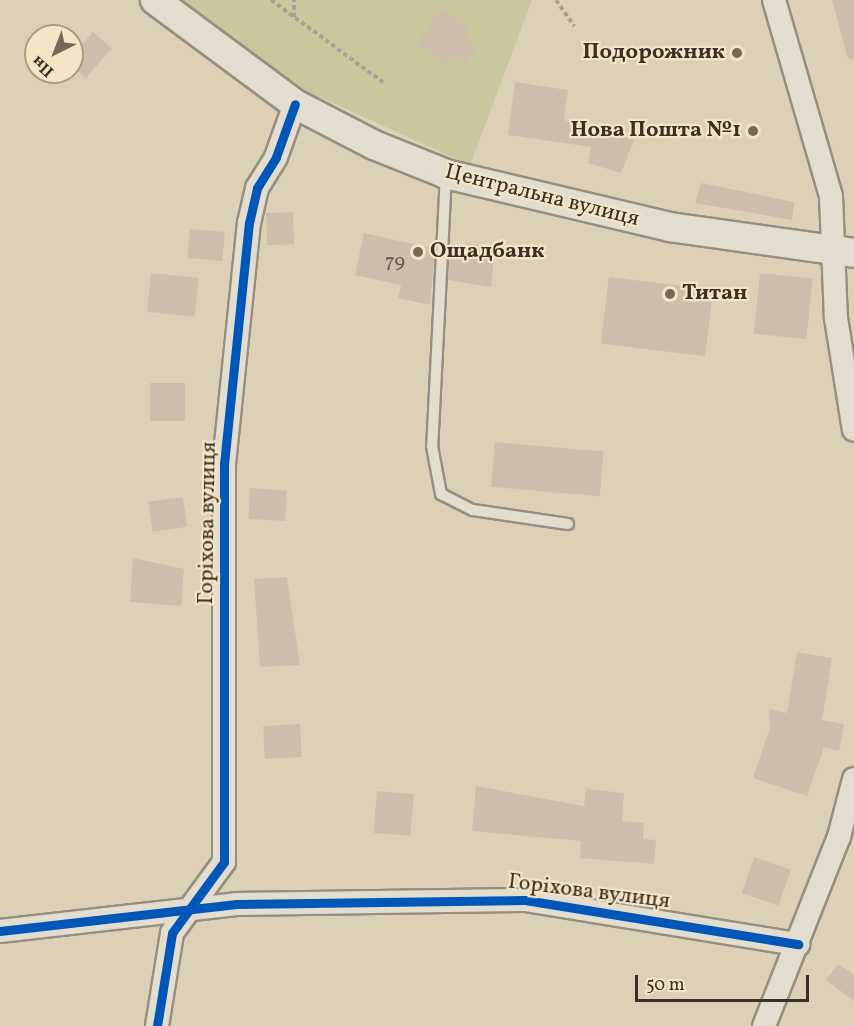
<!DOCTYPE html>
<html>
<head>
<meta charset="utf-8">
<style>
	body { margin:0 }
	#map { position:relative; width:854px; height:1026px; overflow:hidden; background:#dcd1b6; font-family:Vollkorn,serif }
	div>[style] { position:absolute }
	.green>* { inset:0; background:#c9c79b }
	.building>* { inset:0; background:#cebdab; transform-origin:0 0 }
	.path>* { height:4px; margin-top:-2px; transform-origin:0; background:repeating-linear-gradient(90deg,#a7a197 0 4.5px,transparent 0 7.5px) }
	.roads { filter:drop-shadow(2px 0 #968e7e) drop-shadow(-2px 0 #968e7e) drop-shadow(0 2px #968e7e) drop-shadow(0 -2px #968e7e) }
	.service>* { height:10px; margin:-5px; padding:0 5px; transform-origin:5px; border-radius:5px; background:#e3ddd0 }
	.minor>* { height:22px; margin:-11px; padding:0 11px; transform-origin:11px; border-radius:11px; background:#e3ddd0 }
	.tertiary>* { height:28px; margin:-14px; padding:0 14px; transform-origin:14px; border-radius:14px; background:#e3ddd0 }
	.cycleway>* { height:9px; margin:-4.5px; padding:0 4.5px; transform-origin:4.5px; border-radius:4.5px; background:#0057b8 }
	.dots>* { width:16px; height:16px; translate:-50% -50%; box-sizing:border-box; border:3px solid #f3e5c5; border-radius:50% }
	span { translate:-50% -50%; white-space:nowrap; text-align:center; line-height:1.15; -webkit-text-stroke:4.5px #f3e5c5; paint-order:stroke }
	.number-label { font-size:20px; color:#605246 }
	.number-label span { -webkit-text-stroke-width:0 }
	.poi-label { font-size:22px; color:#3c2f25; font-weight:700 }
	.right { translate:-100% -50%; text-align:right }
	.left { translate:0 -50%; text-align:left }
	.street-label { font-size:22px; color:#3c2f25 }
	.north { position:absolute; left:24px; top:24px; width:60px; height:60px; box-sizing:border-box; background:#f3e5c5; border:2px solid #aa9c85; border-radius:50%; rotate:222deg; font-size:16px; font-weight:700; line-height:24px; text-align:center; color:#3c2f25 }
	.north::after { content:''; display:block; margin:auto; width:21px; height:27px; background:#746858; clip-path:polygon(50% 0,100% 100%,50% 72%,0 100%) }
	.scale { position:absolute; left:635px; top:975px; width:174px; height:27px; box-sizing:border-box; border:3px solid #3c2f25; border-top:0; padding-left:8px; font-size:18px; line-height:21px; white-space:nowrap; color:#3c2f25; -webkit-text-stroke:4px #f3e5c5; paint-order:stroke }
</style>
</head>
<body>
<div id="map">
	<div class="green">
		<div style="clip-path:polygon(171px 0,532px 0,470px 165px,308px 92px)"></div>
	</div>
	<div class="building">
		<div style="clip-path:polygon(832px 0,854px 0,854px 59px,848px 59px)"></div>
		<div style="clip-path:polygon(442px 8px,471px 28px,464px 38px,477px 47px,465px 64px,453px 55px,446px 65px,416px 44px)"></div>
		<div style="clip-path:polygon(93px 32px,112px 48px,86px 78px,72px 66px,72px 56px)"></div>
		<div style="clip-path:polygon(515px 82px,568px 90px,564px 120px,634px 140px,621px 173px,588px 163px,591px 147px,508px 135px)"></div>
		<div style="clip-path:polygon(701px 183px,794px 202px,792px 220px,695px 203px)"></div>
		<div style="left:293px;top:212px;width:32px;height:27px;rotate:88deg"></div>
		<div style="left:190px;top:229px;width:35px;height:29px;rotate:5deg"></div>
		<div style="clip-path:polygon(364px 233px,435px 249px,430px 305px,398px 298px,401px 285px,355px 275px)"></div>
		<div style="clip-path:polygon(466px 243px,495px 247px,491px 287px,448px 280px,450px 252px,465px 255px)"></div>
		<div style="left:151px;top:273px;width:48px;height:39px;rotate:6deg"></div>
		<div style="left:760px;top:273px;width:53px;height:61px;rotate:6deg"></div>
		<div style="left:609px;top:277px;width:105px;height:67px;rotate:7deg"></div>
		<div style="left:150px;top:383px;width:35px;height:38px"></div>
		<div style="left:495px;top:442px;width:109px;height:45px;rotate:5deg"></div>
		<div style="left:250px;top:488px;width:37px;height:31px;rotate:3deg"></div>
		<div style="left:183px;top:497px;width:30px;height:35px;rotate:82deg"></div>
		<div style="clip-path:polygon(133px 558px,184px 569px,181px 606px,130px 602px)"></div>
		<div style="clip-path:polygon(287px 577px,300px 665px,260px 667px,254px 579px)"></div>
		<div style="clip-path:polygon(797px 652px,832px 658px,822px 720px,844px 724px,839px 751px,824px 747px,807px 796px,753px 778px,770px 728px,769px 709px,787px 713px)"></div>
		<div style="left:300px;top:724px;width:33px;height:37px;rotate:87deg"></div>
		<div style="clip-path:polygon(476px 786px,584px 806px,586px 789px,624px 793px,622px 821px,644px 823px,643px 839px,656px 840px,654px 864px,580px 858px,581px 841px,472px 831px)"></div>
		<div style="left:377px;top:791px;width:37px;height:42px;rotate:5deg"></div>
		<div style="left:754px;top:857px;width:39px;height:38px;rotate:19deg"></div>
		<div style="clip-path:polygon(838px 964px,854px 975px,854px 1001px,826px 980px)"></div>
	</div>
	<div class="path">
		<div style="left:271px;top:0;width:140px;rotate:36.3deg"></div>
		<div style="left:556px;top:0;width:32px;rotate:55deg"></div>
		<div style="left:294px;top:17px;width:17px;rotate:-90deg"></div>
	</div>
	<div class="roads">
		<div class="service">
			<div style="left:446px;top:174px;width:272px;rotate:92.9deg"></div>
			<div style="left:432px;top:446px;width:49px;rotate:79.4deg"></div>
			<div style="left:441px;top:494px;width:36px;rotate:27deg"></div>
			<div style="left:473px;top:510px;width:96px;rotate:8.4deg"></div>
		</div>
		<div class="minor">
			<div style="left:774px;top:0;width:204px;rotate:73.8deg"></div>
			<div style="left:831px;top:196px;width:122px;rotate:87.7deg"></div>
			<div style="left:836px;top:318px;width:113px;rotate:80.9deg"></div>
			<div style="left:0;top:931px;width:238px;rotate:-6.5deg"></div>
			<div style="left:236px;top:904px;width:289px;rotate:-0.8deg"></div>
			<div style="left:525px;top:900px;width:277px;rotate:9.2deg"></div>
			<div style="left:157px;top:1026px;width:94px;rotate:-80.8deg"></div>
			<div style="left:172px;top:933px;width:88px;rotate:-53.8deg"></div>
			<div style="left:224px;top:862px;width:398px;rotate:-90deg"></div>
			<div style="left:224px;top:464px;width:242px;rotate:-84.1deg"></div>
			<div style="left:249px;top:223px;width:36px;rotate:-77deg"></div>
			<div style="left:257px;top:188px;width:36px;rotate:-58deg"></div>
			<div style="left:276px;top:157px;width:56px;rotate:-70.3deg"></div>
			<div style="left:764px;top:1026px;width:203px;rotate:-68.4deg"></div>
			<div style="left:839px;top:837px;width:60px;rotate:-75.5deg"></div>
		</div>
		<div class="tertiary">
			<div style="left:155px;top:0;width:174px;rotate:36.6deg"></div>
			<div style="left:295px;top:104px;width:89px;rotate:27.4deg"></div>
			<div style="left:374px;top:145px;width:78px;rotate:21.9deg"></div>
			<div style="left:446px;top:174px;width:230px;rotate:13.3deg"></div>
			<div style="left:670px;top:227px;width:186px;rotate:8deg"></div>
		</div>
	</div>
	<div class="cycleway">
		<div style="left:0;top:931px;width:238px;rotate:-6.5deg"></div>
		<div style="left:236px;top:904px;width:289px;rotate:-0.8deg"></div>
		<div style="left:525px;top:900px;width:277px;rotate:9.2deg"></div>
		<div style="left:157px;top:1026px;width:94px;rotate:-80.8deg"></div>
		<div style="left:172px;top:933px;width:88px;rotate:-53.8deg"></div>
		<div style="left:224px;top:862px;width:398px;rotate:-90deg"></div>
		<div style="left:224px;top:464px;width:242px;rotate:-84.1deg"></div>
		<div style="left:249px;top:223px;width:36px;rotate:-77deg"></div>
		<div style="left:257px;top:188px;width:36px;rotate:-58deg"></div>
		<div style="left:276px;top:157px;width:56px;rotate:-70.3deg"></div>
	</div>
	<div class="dots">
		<div style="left:737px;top:53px;background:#746858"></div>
		<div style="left:753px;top:131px;background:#746858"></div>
		<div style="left:418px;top:252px;background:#746858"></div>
		<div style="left:670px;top:294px;background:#746858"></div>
	</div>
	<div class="number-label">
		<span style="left:395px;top:262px">79</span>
	</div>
	<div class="poi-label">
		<span class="right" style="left:725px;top:53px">Подорожник</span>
		<span class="right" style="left:741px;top:131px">Нова Пошта №1</span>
		<span class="left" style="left:430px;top:252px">Ощадбанк</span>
		<span class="left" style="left:682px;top:294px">Титан</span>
	</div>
	<div class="street-label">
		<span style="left:542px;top:196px;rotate:14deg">Центральна вулиця</span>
		<span style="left:208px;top:523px;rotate:-89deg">Горіхова вулиця</span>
		<span style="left:589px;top:892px;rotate:7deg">Горіхова вулиця</span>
	</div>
	<div class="north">Пн</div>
	<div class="scale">50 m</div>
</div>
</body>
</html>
